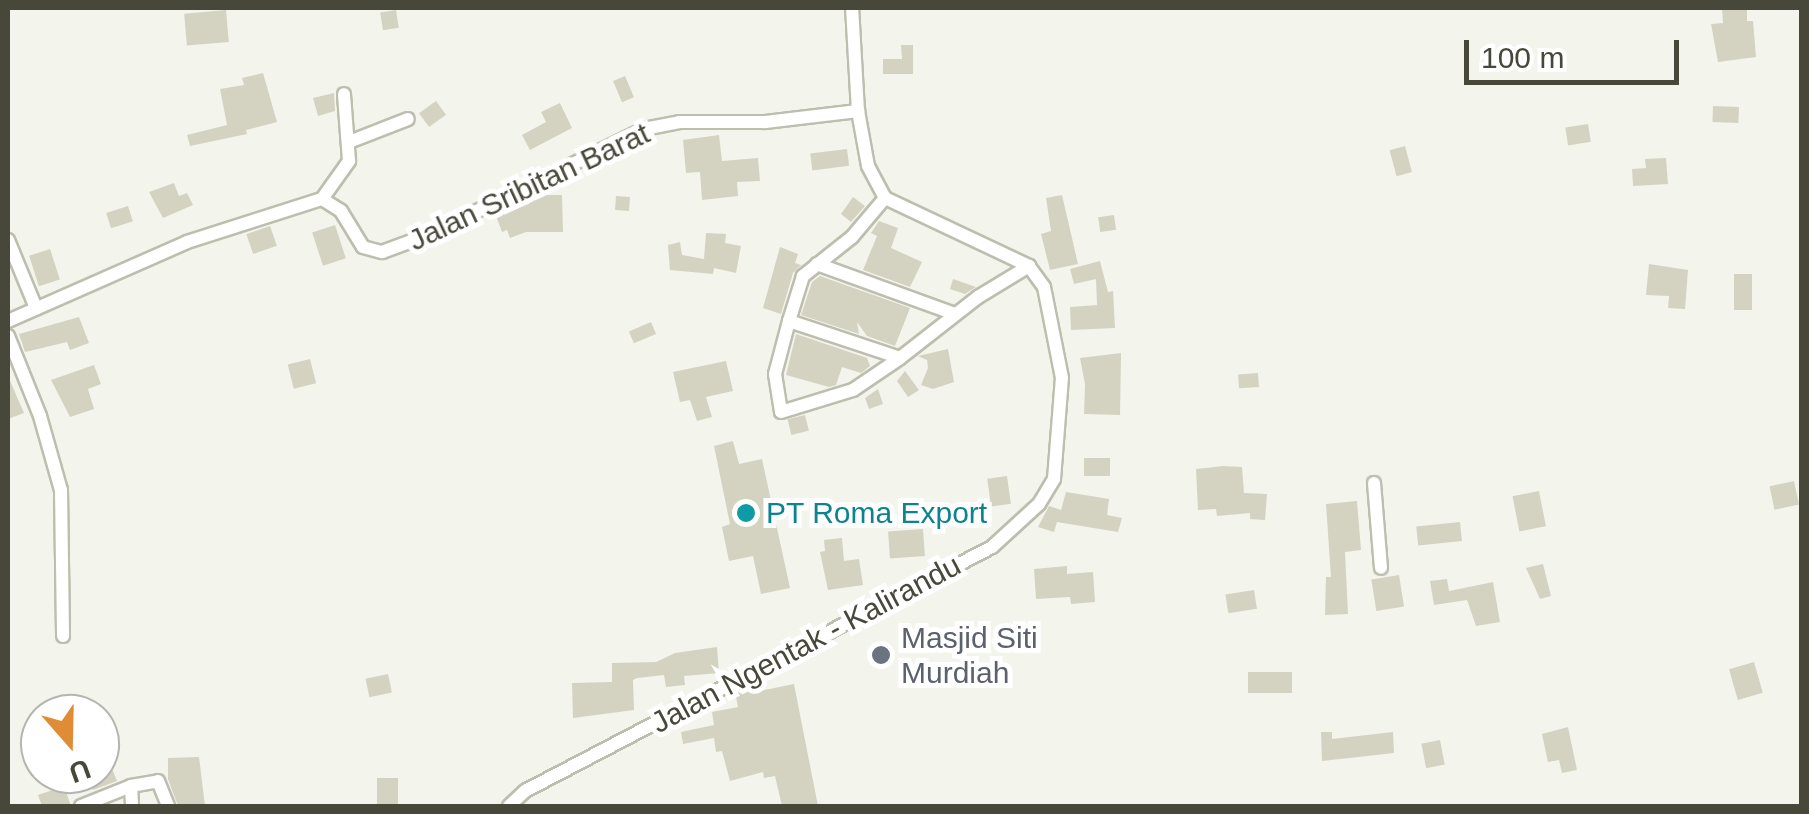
<!DOCTYPE html>
<html>
<head>
<meta charset="utf-8">
<style>
	body { margin:0 }
	#map { position:relative; width:1809px; height:814px; overflow:hidden; background:#f3f4ec; font-family:Arial,sans-serif }
	div>[style] { position:absolute }
	.building>* { inset:0; background:#d4d3c2; transform-origin:0 0 }
	.roads { filter:drop-shadow(2px 0 #bebeaf) drop-shadow(-2px 0 #bebeaf) drop-shadow(0 2px #bebeaf) drop-shadow(0 -2px #bebeaf) }
	.minor>* { height:12px; margin:-6px; padding:0 6px; transform-origin:6px; border-radius:6px; background:#fff }
	.dots>* { width:28px; height:28px; translate:-50% -50%; box-sizing:border-box; border:5px solid #fff; border-radius:50% }
	span { translate:-50% -50%; white-space:nowrap; text-align:center; line-height:1.15; -webkit-text-stroke:10px #fff; paint-order:stroke }
	.street-label { font-size:30px; color:#47473a }
	.culture-label { font-size:30px; color:#0d838f }
	.left { translate:0 -50%; text-align:left }
	.worship-label { font-size:30px; color:#5b616d }
	.frame { position:absolute; inset:0; border:10px solid #47473a; pointer-events:none }
	.north { position:absolute; left:20px; top:694px; width:100px; height:100px; box-sizing:border-box; background:#fff; border:2px solid #b5b5b0; border-radius:50%; rotate:160deg; font-size:28px; font-weight:700; line-height:40px; text-align:center; color:#47473a }
	.north::after { content:''; display:block; margin:auto; width:35px; height:45px; background:#e08c37; clip-path:polygon(50% 0,100% 100%,50% 72%,0 100%) }
	.scale { position:absolute; left:1464px; top:40px; width:215px; height:45px; box-sizing:border-box; border:5px solid #47473a; border-top:0; padding-left:12px; font-size:30px; line-height:35px; white-space:nowrap; color:#47473a; -webkit-text-stroke:8px #fff; paint-order:stroke }
</style>
</head>
<body>
<div id="map">
	<div class="building">
		<div style="clip-path:polygon(1722px 8px,1747px 8px,1747px 21px,1753px 21px,1756px 57px,1718px 62px,1711px 24px,1723px 23px)"></div>
		<div style="left:226px;top:10px;width:32px;height:42px;rotate:85deg"></div>
		<div style="left:396px;top:10px;width:18px;height:16px;rotate:81deg"></div>
		<div style="clip-path:polygon(901px 45px,913px 45px,913px 74px,883px 74px,883px 59px,902px 59px)"></div>
		<div style="clip-path:polygon(263px 73px,277px 122px,246px 130px,247px 134px,190px 146px,187px 135px,227px 125px,220px 89px,244px 85px,242px 78px)"></div>
		<div style="left:625px;top:76px;width:23px;height:13px;rotate:67deg"></div>
		<div style="clip-path:polygon(334px 93px,335px 111px,318px 116px,313px 98px)"></div>
		<div style="left:436px;top:101px;width:17px;height:21px;rotate:54deg"></div>
		<div style="clip-path:polygon(560px 103px,572px 128px,530px 150px,522px 135px,546px 122px,541px 112px)"></div>
		<div style="left:1713px;top:106px;width:26px;height:16px;rotate:2deg"></div>
		<div style="left:1588px;top:124px;width:18px;height:23px;rotate:81deg"></div>
		<div style="clip-path:polygon(719px 135px,722px 161px,758px 158px,760px 181px,737px 182px,738px 196px,702px 200px,700px 172px,686px 173px,683px 140px)"></div>
		<div style="left:1405px;top:146px;width:27px;height:16px;rotate:75deg"></div>
		<div style="left:847px;top:149px;width:17px;height:37px;rotate:83deg"></div>
		<div style="clip-path:polygon(1666px 158px,1668px 184px,1633px 186px,1632px 169px,1646px 168px,1645px 159px)"></div>
		<div style="clip-path:polygon(174px 183px,179px 196px,187px 193px,193px 205px,163px 218px,149px 192px)"></div>
		<div style="clip-path:polygon(532px 195px,562px 195px,563px 232px,526px 232px,510px 238px,507px 230px,502px 232px,496px 216px,529px 204px)"></div>
		<div style="clip-path:polygon(1062px 195px,1078px 264px,1050px 270px,1041px 234px,1051px 231px,1046px 198px)"></div>
		<div style="left:616px;top:196px;width:14px;height:14px;rotate:4deg"></div>
		<div style="clip-path:polygon(853px 197px,865px 206px,851px 222px,841px 214px)"></div>
		<div style="left:128px;top:206px;width:16px;height:23px;rotate:72deg"></div>
		<div style="left:1114px;top:215px;width:15px;height:16px;rotate:82deg"></div>
		<div style="clip-path:polygon(879px 221px,898px 228px,891px 248px,922px 262px,910px 287px,863px 270px,877px 236px,871px 233px)"></div>
		<div style="left:335px;top:225px;width:35px;height:24px;rotate:72deg"></div>
		<div style="left:270px;top:226px;width:21px;height:25px;rotate:71deg"></div>
		<div style="clip-path:polygon(706px 233px,726px 234px,725px 243px,741px 246px,736px 273px,714px 268px,713px 274px,670px 270px,668px 245px,680px 242px,682px 255px,704px 259px)"></div>
		<div style="clip-path:polygon(780px 247px,798px 254px,795px 263px,801px 265px,793px 273px,781px 314px,763px 308px)"></div>
		<div style="left:50px;top:249px;width:32px;height:22px;rotate:72deg"></div>
		<div style="clip-path:polygon(1100px 261px,1108px 292px,1113px 291px,1115px 328px,1071px 330px,1070px 307px,1097px 305px,1096px 279px,1074px 284px,1070px 269px)"></div>
		<div style="clip-path:polygon(1649px 264px,1688px 270px,1685px 309px,1668px 308px,1669px 296px,1646px 295px)"></div>
		<div style="left:1734px;top:274px;width:18px;height:36px"></div>
		<div style="clip-path:polygon(820px 276px,910px 308px,895px 346px,867px 336px,857px 322px,859px 334px,801px 315px,812px 282px)"></div>
		<div style="clip-path:polygon(953px 279px,976px 287px,965px 294px,950px 289px)"></div>
		<div style="clip-path:polygon(79px 317px,89px 343px,70px 350px,67px 342px,25px 352px,19px 334px)"></div>
		<div style="left:651px;top:322px;width:13px;height:24px;rotate:67deg"></div>
		<div style="clip-path:polygon(796px 334px,867px 358px,870px 366px,861px 373px,842px 367px,836px 385px,829px 387px,786px 375px)"></div>
		<div style="clip-path:polygon(948px 349px,954px 382px,933px 389px,921px 385px,928px 368px,927px 360px,918px 356px)"></div>
		<div style="clip-path:polygon(1121px 353px,1120px 415px,1084px 414px,1085px 384px,1080px 358px)"></div>
		<div style="left:310px;top:359px;width:25px;height:23px;rotate:76deg"></div>
		<div style="clip-path:polygon(726px 361px,733px 391px,706px 397px,712px 417px,697px 421px,690px 400px,680px 402px,673px 372px)"></div>
		<div style="clip-path:polygon(94px 365px,101px 384px,88px 389px,94px 409px,70px 417px,51px 380px)"></div>
		<div style="clip-path:polygon(905px 371px,919px 390px,908px 397px,897px 381px)"></div>
		<div style="left:1258px;top:373px;width:14px;height:20px;rotate:86deg"></div>
		<div style="clip-path:polygon(8px 376px,24px 413px,8px 419px)"></div>
		<div style="clip-path:polygon(878px 389px,883px 404px,869px 409px,865px 398px)"></div>
		<div style="left:805px;top:415px;width:16px;height:18px;rotate:76deg"></div>
		<div style="clip-path:polygon(733px 441px,739px 464px,762px 459px,790px 588px,761px 594px,753px 556px,729px 561px,722px 527px,730px 524px,714px 446px)"></div>
		<div style="left:1084px;top:458px;width:26px;height:18px"></div>
		<div style="clip-path:polygon(1223px 466px,1242px 467px,1244px 493px,1267px 494px,1265px 520px,1250px 519px,1250px 513px,1217px 516px,1216px 509px,1198px 510px,1196px 469px)"></div>
		<div style="left:1007px;top:476px;width:28px;height:20px;rotate:82deg"></div>
		<div style="left:1794px;top:481px;width:24px;height:25px;rotate:78deg"></div>
		<div style="left:1539px;top:491px;width:36px;height:27px;rotate:79deg"></div>
		<div style="clip-path:polygon(1066px 492px,1109px 499px,1107px 515px,1122px 518px,1118px 532px,1057px 522px,1054px 532px,1038px 527px,1049px 506px,1061px 510px)"></div>
		<div style="clip-path:polygon(1357px 501px,1361px 550px,1345px 552px,1348px 614px,1325px 615px,1326px 577px,1331px 577px,1326px 504px)"></div>
		<div style="left:1460px;top:522px;width:19px;height:44px;rotate:84deg"></div>
		<div style="left:923px;top:529px;width:27px;height:35px;rotate:86deg"></div>
		<div style="clip-path:polygon(842px 538px,844px 561px,859px 559px,863px 585px,828px 590px,820px 552px,825px 551px,824px 540px)"></div>
		<div style="clip-path:polygon(1543px 564px,1551px 596px,1540px 599px,1526px 568px)"></div>
		<div style="clip-path:polygon(1067px 566px,1067px 574px,1093px 572px,1095px 602px,1071px 604px,1070px 597px,1036px 599px,1034px 569px)"></div>
		<div style="left:1399px;top:575px;width:32px;height:28px;rotate:81deg"></div>
		<div style="clip-path:polygon(1447px 579px,1449px 591px,1493px 582px,1500px 622px,1476px 626px,1467px 600px,1434px 605px,1430px 581px)"></div>
		<div style="left:1254px;top:590px;width:19px;height:29px;rotate:81deg"></div>
		<div style="clip-path:polygon(717px 647px,719px 673px,684px 676px,685px 685px,666px 687px,664px 675px,637px 678px,633px 680px,634px 710px,573px 718px,572px 683px,612px 682px,612px 663px,656px 662px,675px 653px)"></div>
		<div style="left:1754px;top:662px;width:32px;height:26px;rotate:74deg"></div>
		<div style="left:1292px;top:672px;width:21px;height:44px;rotate:90deg"></div>
		<div style="left:388px;top:674px;width:19px;height:23px;rotate:78deg"></div>
		<div style="clip-path:polygon(758px 681px,760px 691px,794px 684px,818px 806px,782px 806px,775px 776px,764px 778px,763px 772px,730px 781px,722px 751px,716px 752px,714px 738px,683px 744px,681px 732px,714px 725px,712px 712px,738px 707px,735px 692px)"></div>
		<div style="clip-path:polygon(1568px 727px,1577px 770px,1562px 773px,1559px 760px,1548px 762px,1542px 734px)"></div>
		<div style="clip-path:polygon(1321px 732px,1332px 732px,1332px 739px,1393px 732px,1394px 753px,1322px 761px)"></div>
		<div style="left:1440px;top:740px;width:25px;height:19px;rotate:79deg"></div>
		<div style="clip-path:polygon(199px 757px,205px 806px,178px 806px,168px 779px,168px 758px)"></div>
		<div style="clip-path:polygon(111px 766px,117px 781px,93px 790px,87px 774px,100px 774px)"></div>
		<div style="left:377px;top:778px;width:21px;height:28px"></div>
		<div style="clip-path:polygon(64px 786px,71px 806px,42px 806px,38px 795px)"></div>
	</div>
	<div class="roads">
		<div class="minor">
			<div style="left:349px;top:142px;width:63px;rotate:-21.3deg"></div>
			<div style="left:885px;top:198px;width:51px;rotate:130.2deg"></div>
			<div style="left:852px;top:237px;width:63px;rotate:141.5deg"></div>
			<div style="left:803px;top:276px;width:47px;rotate:107.3deg"></div>
			<div style="left:789px;top:321px;width:117px;rotate:18.4deg"></div>
			<div style="left:900px;top:358px;width:99px;rotate:-38deg"></div>
			<div style="left:978px;top:297px;width:60px;rotate:-31.3deg"></div>
			<div style="left:322px;top:199px;width:47px;rotate:-54.6deg"></div>
			<div style="left:349px;top:161px;width:67px;rotate:-94.3deg"></div>
			<div style="left:8px;top:240px;width:74px;rotate:67.6deg"></div>
			<div style="left:817px;top:264px;width:147px;rotate:19.9deg"></div>
			<div style="left:8px;top:321px;width:196px;rotate:-23.8deg"></div>
			<div style="left:187px;top:242px;width:142px;rotate:-17.7deg"></div>
			<div style="left:322px;top:199px;width:22px;rotate:32deg"></div>
			<div style="left:341px;top:211px;width:42px;rotate:58.6deg"></div>
			<div style="left:363px;top:247px;width:20px;rotate:15deg"></div>
			<div style="left:382px;top:252px;width:49px;rotate:-20.3deg"></div>
			<div style="left:428px;top:235px;width:241px;rotate:-26.1deg"></div>
			<div style="left:644px;top:129px;width:36px;rotate:-11deg"></div>
			<div style="left:679px;top:122px;width:86px"></div>
			<div style="left:765px;top:122px;width:94px;rotate:-6.7deg"></div>
			<div style="left:789px;top:321px;width:55px;rotate:104.8deg"></div>
			<div style="left:775px;top:374px;width:38px;rotate:81deg"></div>
			<div style="left:781px;top:412px;width:75px;rotate:-17deg"></div>
			<div style="left:853px;top:390px;width:57px;rotate:-34.2deg"></div>
			<div style="left:8px;top:336px;width:86px;rotate:68.2deg"></div>
			<div style="left:40px;top:416px;width:77px;rotate:74.2deg"></div>
			<div style="left:61px;top:490px;width:146px;rotate:89.2deg"></div>
			<div style="left:1374px;top:483px;width:85px;rotate:85.3deg"></div>
			<div style="left:131px;top:786px;width:20px;rotate:87deg"></div>
			<div style="left:81px;top:806px;width:54px;rotate:-21.8deg"></div>
			<div style="left:131px;top:786px;width:27px;rotate:-10deg"></div>
			<div style="left:158px;top:781px;width:27px;rotate:68deg"></div>
			<div style="left:509px;top:806px;width:22px;rotate:-43deg"></div>
			<div style="left:525px;top:791px;width:527px;rotate:-27.59deg"></div>
			<div style="left:992px;top:547px;width:64px;rotate:-42.5deg"></div>
			<div style="left:1039px;top:504px;width:29px;rotate:-59deg"></div>
			<div style="left:1054px;top:479px;width:101px;rotate:-85.5deg"></div>
			<div style="left:1062px;top:378px;width:93px;rotate:-101.2deg"></div>
			<div style="left:1044px;top:287px;width:26px;rotate:-126deg"></div>
			<div style="left:1029px;top:266px;width:159px;rotate:-154.7deg"></div>
			<div style="left:885px;top:198px;width:36px;rotate:-118deg"></div>
			<div style="left:868px;top:166px;width:56px;rotate:-100.3deg"></div>
			<div style="left:858px;top:111px;width:103px;rotate:-93.3deg"></div>
		</div>
	</div>
	<div class="dots">
		<div style="left:746px;top:513px;background:#0f9aa8"></div>
		<div style="left:881px;top:655px;background:#6b7280"></div>
	</div>
	<div class="street-label">
		<span style="left:529px;top:187px;rotate:-25deg">Jalan Sribitan Barat</span>
		<span style="left:806px;top:644px;rotate:-28deg">Jalan Ngentak - Kalirandu</span>
	</div>
	<div class="culture-label">
		<span class="left" style="left:766px;top:513px">PT Roma Export</span>
	</div>
	<div class="worship-label">
		<span class="left" style="left:901px;top:655px">Masjid Siti<br>Murdiah</span>
	</div>
	<div class="frame"></div>
	<div class="north">U</div>
	<div class="scale">100 m</div>
</div>
</body>
</html>
